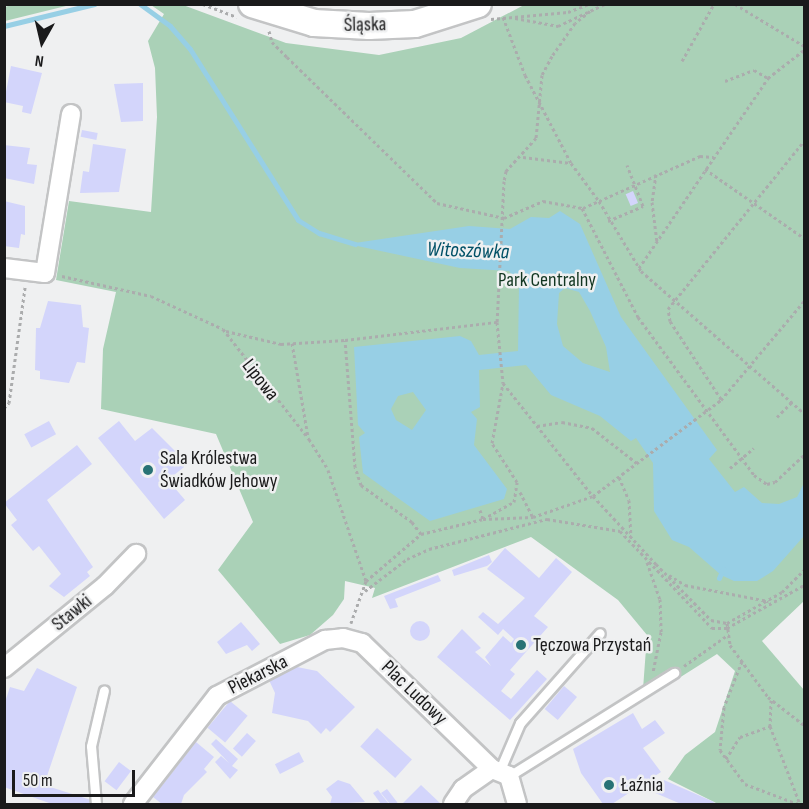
<!DOCTYPE html>
<html>
<head>
<meta charset="utf-8">
<style>
	body { margin:0 }
	#map { position:relative; width:809px; height:809px; overflow:hidden; background:#eff0f1; font-family:"Sofia Sans Condensed",sans-serif }
	div>[style] { position:absolute }
	.green>* { inset:0; background:#aad1b7 }
	.water>* { inset:0; background:#97cfe5 }
	.stream>* { height:5px; margin:-2.5px; padding:0 2.5px; transform-origin:2.5px; border-radius:2.5px; background:#97cfe5 }
	.building>* { inset:0; background:#d3d5fb; transform-origin:0 0 }
	.round { border-radius:50% }
	.path>* { height:3px; margin-top:-1.5px; transform-origin:0; background:repeating-linear-gradient(90deg,#abacad 0 3px,transparent 0 6px) }
	.roads { filter:drop-shadow(2px 0 #c3c4c5) drop-shadow(-2px 0 #c3c4c5) drop-shadow(0 2px #c3c4c5) drop-shadow(0 -2px #c3c4c5) }
	.lane>* { height:9px; margin:-4.5px; padding:0 4.5px; transform-origin:4.5px; border-radius:4.5px; background:#fff }
	.street>* { height:18px; margin:-9px; padding:0 9px; transform-origin:9px; border-radius:9px; background:#fff }
	.secondary>* { height:26px; margin:-13px; padding:0 13px; transform-origin:13px; border-radius:13px; background:#fff }
	.dots>* { width:16px; height:16px; translate:-50% -50%; box-sizing:border-box; border:3px solid #eff0f1; border-radius:50% }
	span { translate:-50% -50%; white-space:nowrap; text-align:center; line-height:1.15; -webkit-text-stroke:5px #eff0f1; paint-order:stroke }
	.street-label { font-size:20px; color:#1a1a1b }
	.park-label { font-size:20px; color:#113621 }
	.poi-label { font-size:20px; color:#1a1a1b }
	.left { translate:0 -50%; text-align:left }
	.water-label { font-size:21px; color:#005066; font-style:italic }
	.frame { position:absolute; inset:0; border:6px solid #1a1a1b; pointer-events:none }
	.north { position:absolute; left:12px; top:12px; width:60px; height:60px; -webkit-text-stroke:4px #eff0f1; paint-order:stroke; rotate:188deg; font-size:16px; font-weight:700; line-height:24px; text-align:center; color:#1a1a1b }
	.north::after { content:''; display:block; margin:auto; width:21px; height:27px; background:#1a1a1b; clip-path:polygon(50% 0,100% 100%,50% 72%,0 100%) }
	.scale { position:absolute; left:12px; top:770px; width:123px; height:27px; box-sizing:border-box; border:3px solid #1a1a1b; border-top:0; padding-left:8px; font-size:18px; line-height:21px; white-space:nowrap; color:#1a1a1b; -webkit-text-stroke:4px #eff0f1; paint-order:stroke }
</style>
</head>
<body>
<div id="map">
	<div class="green">
		<div style="clip-path:polygon(14px 4px,70px 4px,70px 5px,5px 21px,5px 7px)"></div>
		<div style="clip-path:polygon(151px 5px,183px 5px,286px 43px,379px 55px,461px 38px,524px 5px,804px 5px,804px 601px,762px 641px,804px 690px,804px 804px,718px 804px,668px 779px,685px 755px,715px 732px,735px 671px,717px 654px,649px 697px,643px 689px,647px 635px,618px 600px,531px 537px,372px 598px,375px 588px,345px 581px,344px 599px,333px 615px,310px 635px,280px 644px,218px 570px,253px 522px,216px 434px,101px 409px,103px 349px,116px 292px,56px 280px,69px 201px,151px 212px,157px 117px,155px 68px,148px 41px,164px 14px)"></div>
	</div>
	<div class="water">
		<div style="clip-path:polygon(evenodd,560px 211px,580px 224px,621px 317px,717px 450px,709px 459px,735px 492px,744px 487px,762px 503px,779px 504px,797px 497px,804px 483px,804px 536px,773px 571px,757px 581px,734px 581px,721px 575px,689px 547px,672px 540px,654px 511px,653px 463px,636px 438px,631px 441px,600px 416px,551px 395px,526px 365px,479px 370px,480px 407px,471px 412px,477px 419px,474px 445px,507px 489px,504px 499px,430px 521px,363px 473px,359px 437px,365px 433px,358px 425px,354px 347px,460px 336px,471px 341px,479px 355px,518px 351px,519px 285px,509px 271px,460px 268px,348px 244px,469px 226px,510px 229px,531px 217px,549px 218px,560px 211px,565px 288px,579px 292px,590px 311px,606px 347px,610px 372px,583px 363px,563px 346px,557px 324px,559px 293px,565px 288px,560px 211px,413px 392px,426px 410px,412px 430px,396px 420px,391px 409px,398px 396px,413px 392px)"></div>
	</div>
	<div class="stream">
		<div style="left:140px;top:4px;width:37px;rotate:36deg"></div>
		<div style="left:170px;top:26px;width:30px;rotate:49deg"></div>
		<div style="left:190px;top:49px;width:202px;rotate:57.7deg"></div>
		<div style="left:298px;top:220px;width:25px;rotate:32deg"></div>
		<div style="left:319px;top:233px;width:38px;rotate:17deg"></div>
		<div style="left:4px;top:26px;width:93px;rotate:-13.7deg"></div>
		<div style="left:719px;top:578px;width:10px;rotate:-66deg"></div>
	</div>
	<div class="building">
		<div style="clip-path:polygon(11px 66px,42px 73px,31px 114px,22px 112px,23px 106px,4px 102px)"></div>
		<div style="clip-path:polygon(143px 83px,143px 121px,121px 122px,114px 84px)"></div>
		<div style="left:82px;top:130px;width:16px;height:7px;rotate:11deg"></div>
		<div style="clip-path:polygon(93px 144px,126px 149px,119px 192px,80px 193px,83px 171px,89px 172px)"></div>
		<div style="clip-path:polygon(4px 145px,30px 148px,27px 164px,37px 165px,34px 184px,4px 178px)"></div>
		<div style="left:633px;top:191px;width:13px;height:8px;rotate:67deg"></div>
		<div style="clip-path:polygon(4px 201px,25px 206px,25px 235px,21px 234px,19px 248px,4px 246px)"></div>
		<div style="clip-path:polygon(48px 301px,81px 305px,83px 327px,89px 328px,85px 363px,77px 362px,69px 383px,40px 379px,40px 371px,35px 370px,36px 328px,40px 328px)"></div>
		<div style="left:49px;top:421px;width:15px;height:28px;rotate:62deg"></div>
		<div style="clip-path:polygon(119px 421px,135px 441px,152px 428px,179px 455px,184px 467px,168px 480px,185px 500px,164px 519px,98px 438px)"></div>
		<div style="clip-path:polygon(77px 445px,92px 464px,47px 500px,93px 567px,87px 572px,90px 576px,64px 597px,49px 586px,61px 574px,39px 546px,33px 551px,11px 525px,17px 520px,4px 503px)"></div>
		<div style="clip-path:polygon(505px 548px,539px 578px,556px 558px,572px 572px,534px 616px,548px 627px,510px 670px,515px 674px,501px 691px,511px 699px,537px 670px,547px 679px,510px 720px,437px 657px,462px 629px,481px 648px,475px 652px,491px 666px,485px 657px,503px 636px,511px 643px,514px 639px,503px 629px,498px 635px,478px 617px,483px 612px,498px 624px,525px 598px,487px 569px)"></div>
		<div style="clip-path:polygon(489px 555px,492px 562px,487px 566px,454px 576px,452px 570px)"></div>
		<div style="clip-path:polygon(438px 575px,441px 581px,395px 599px,398px 607px,390px 609px,384px 596px)"></div>
		<div class="round" style="left:410px;top:621px;width:20px;height:20px"></div>
		<div style="clip-path:polygon(241px 622px,260px 644px,252px 651px,247px 645px,226px 654px,217px 642px)"></div>
		<div style="clip-path:polygon(292px 666px,317px 671px,355px 707px,330px 732px,326px 728px,321px 734px,308px 721px,272px 713px,275px 693px,268px 678px)"></div>
		<div style="clip-path:polygon(37px 668px,77px 687px,44px 785px,91px 800px,89px 804px,52px 804px,4px 787px,4px 705px,10px 687px,24px 691px)"></div>
		<div style="left:564px;top:686px;width:17px;height:30px;rotate:40deg"></div>
		<div style="left:230px;top:701px;width:23px;height:35px;rotate:40deg"></div>
		<div style="clip-path:polygon(633px 713px,642px 729px,655px 720px,665px 733px,643px 748px,661px 772px,612px 804px,603px 804px,581px 773px,573px 749px)"></div>
		<div style="left:377px;top:728px;width:47px;height:25px;rotate:42deg"></div>
		<div style="left:247px;top:733px;width:12px;height:21px;rotate:42deg"></div>
		<div style="clip-path:polygon(216px 739px,238px 759px,232px 766px,238px 770px,230px 779px,215px 762px,221px 756px,229px 763px,211px 744px)"></div>
		<div style="clip-path:polygon(196px 742px,214px 757px,204px 769px,207px 772px,184px 795px,181px 804px,162px 804px,153px 797px)"></div>
		<div style="left:299px;top:752px;width:11px;height:27px;rotate:63deg"></div>
		<div style="left:119px;top:762px;width:15px;height:24px;rotate:37deg"></div>
		<div style="clip-path:polygon(338px 780px,350px 784px,365px 802px,330px 804px,332px 797px,326px 789px)"></div>
		<div style="clip-path:polygon(664px 780px,714px 802px,713px 804px,681px 804px,653px 792px)"></div>
		<div style="clip-path:polygon(421px 785px,441px 804px,402px 804px)"></div>
		<div style="clip-path:polygon(387px 789px,397px 802px,398px 804px,390px 804px,381px 793px)"></div>
		<div style="clip-path:polygon(378px 790px,389px 804px,381px 804px,373px 793px)"></div>
	</div>
	<div class="path">
		<div style="left:203px;top:4px;width:36px;rotate:21deg"></div>
		<div style="left:735px;top:4px;width:81px;rotate:31.3deg"></div>
		<div style="left:590px;top:11px;width:19px;rotate:141deg"></div>
		<div style="left:575px;top:23px;width:40px;rotate:124.9deg"></div>
		<div style="left:552px;top:56px;width:21px;rotate:118deg"></div>
		<div style="left:542px;top:75px;width:63px;rotate:95.4deg"></div>
		<div style="left:536px;top:138px;width:45px;rotate:132.3deg"></div>
		<div style="left:506px;top:171px;width:10px;rotate:101deg"></div>
		<div style="left:504px;top:181px;width:141px;rotate:92.8deg"></div>
		<div style="left:497px;top:322px;width:61px;rotate:84.4deg"></div>
		<div style="left:503px;top:383px;width:144px;rotate:51.5deg"></div>
		<div style="left:593px;top:496px;width:93px;rotate:47.2deg"></div>
		<div style="left:656px;top:564px;width:78px;rotate:45.5deg"></div>
		<div style="left:711px;top:620px;width:16px;rotate:11deg"></div>
		<div style="left:727px;top:623px;width:22px;rotate:82deg"></div>
		<div style="left:730px;top:645px;width:64px;rotate:53.8deg"></div>
		<div style="left:768px;top:697px;width:46px;rotate:37.9deg"></div>
		<div style="left:503px;top:17px;width:62px;rotate:69.2deg"></div>
		<div style="left:525px;top:75px;width:99px;rotate:62.4deg"></div>
		<div style="left:515px;top:18px;width:44px;rotate:10.5deg"></div>
		<div style="left:558px;top:26px;width:52px;rotate:-25.1deg"></div>
		<div style="left:491px;top:19px;width:77px;rotate:-5.2deg"></div>
		<div style="left:568px;top:12px;width:22px;rotate:-21deg"></div>
		<div style="left:269px;top:31px;width:11px;rotate:75deg"></div>
		<div style="left:272px;top:42px;width:21px;rotate:45deg"></div>
		<div style="left:287px;top:57px;width:209px;rotate:44.2deg"></div>
		<div style="left:437px;top:203px;width:69px;rotate:12.6deg"></div>
		<div style="left:504px;top:218px;width:43px;rotate:-23.6deg"></div>
		<div style="left:543px;top:201px;width:40px;rotate:10deg"></div>
		<div style="left:582px;top:208px;width:123px;rotate:62.8deg"></div>
		<div style="left:638px;top:317px;width:196px;rotate:53.7deg"></div>
		<div style="left:754px;top:475px;width:16px;rotate:35deg"></div>
		<div style="left:767px;top:484px;width:8px;rotate:-14deg"></div>
		<div style="left:775px;top:482px;width:40px;rotate:-43deg"></div>
		<div style="left:682px;top:61px;width:65px;rotate:-60.7deg"></div>
		<div style="left:725px;top:81px;width:31px;rotate:-21deg"></div>
		<div style="left:754px;top:70px;width:16px;rotate:30deg"></div>
		<div style="left:523px;top:157px;width:48px;rotate:7.1deg"></div>
		<div style="left:571px;top:163px;width:47px;rotate:53.6deg"></div>
		<div style="left:599px;top:201px;width:111px;rotate:-24deg"></div>
		<div style="left:700px;top:156px;width:13px;rotate:4deg"></div>
		<div style="left:705px;top:169px;width:121px;rotate:34.9deg"></div>
		<div style="left:656px;top:174px;width:28px;rotate:98deg"></div>
		<div style="left:652px;top:202px;width:40px;rotate:82.9deg"></div>
		<div style="left:583px;top:208px;width:17px;rotate:-24deg"></div>
		<div style="left:599px;top:201px;width:82px;rotate:59deg"></div>
		<div style="left:641px;top:271px;width:216px;rotate:41.1deg"></div>
		<div style="left:608px;top:221px;width:38px;rotate:-23deg"></div>
		<div style="left:643px;top:206px;width:44px;rotate:-111.3deg"></div>
		<div style="left:639px;top:268px;width:230px;rotate:-55.8deg"></div>
		<div style="left:768px;top:78px;width:46px;rotate:-37.9deg"></div>
		<div style="left:62px;top:276px;width:91px;rotate:12.7deg"></div>
		<div style="left:151px;top:296px;width:79px;rotate:24.6deg"></div>
		<div style="left:223px;top:329px;width:140px;rotate:52deg"></div>
		<div style="left:309px;top:439px;width:36px;rotate:58deg"></div>
		<div style="left:328px;top:470px;width:117px;rotate:71.1deg"></div>
		<div style="left:366px;top:581px;width:45px;rotate:109.7deg"></div>
		<div style="left:226px;top:331px;width:57px;rotate:13.3deg"></div>
		<div style="left:281px;top:344px;width:64px;rotate:-3.6deg"></div>
		<div style="left:292px;top:343px;width:95px;rotate:80.3deg"></div>
		<div style="left:721px;top:399px;width:93px;rotate:-123.2deg"></div>
		<div style="left:670px;top:321px;width:12px;rotate:-99deg"></div>
		<div style="left:668px;top:309px;width:216px;rotate:-51deg"></div>
		<div style="left:4px;top:408px;width:7px;rotate:-45deg"></div>
		<div style="left:9px;top:403px;width:117px;rotate:-82.1deg"></div>
		<div style="left:777px;top:417px;width:21px;rotate:-45deg"></div>
		<div style="left:537px;top:426px;width:25px;rotate:-9deg"></div>
		<div style="left:562px;top:422px;width:31px;rotate:11deg"></div>
		<div style="left:592px;top:428px;width:58px;rotate:38deg"></div>
		<div style="left:730px;top:468px;width:31px;rotate:-40deg"></div>
		<div style="left:619px;top:477px;width:25px;rotate:67deg"></div>
		<div style="left:629px;top:500px;width:36px;rotate:87deg"></div>
		<div style="left:520px;top:492px;width:28px;rotate:63deg"></div>
		<div style="left:480px;top:510px;width:9px;rotate:72deg"></div>
		<div style="left:483px;top:519px;width:50px;rotate:-2.3deg"></div>
		<div style="left:533px;top:517px;width:64px;rotate:-19.3deg"></div>
		<div style="left:593px;top:496px;width:160px;rotate:-36.9deg"></div>
		<div style="left:721px;top:400px;width:129px;rotate:-50deg"></div>
		<div style="left:421px;top:534px;width:64px;rotate:-13.6deg"></div>
		<div style="left:483px;top:519px;width:35px;rotate:-29deg"></div>
		<div style="left:514px;top:502px;width:20px;rotate:-81deg"></div>
		<div style="left:517px;top:482px;width:46px;rotate:-122.7deg"></div>
		<div style="left:492px;top:443px;width:61px;rotate:-79.6deg"></div>
		<div style="left:647px;top:562px;width:39px;rotate:71deg"></div>
		<div style="left:660px;top:599px;width:33px;rotate:88deg"></div>
		<div style="left:661px;top:632px;width:41px;rotate:101.3deg"></div>
		<div style="left:669px;top:575px;width:19px;rotate:32deg"></div>
		<div style="left:685px;top:585px;width:85px;rotate:10.9deg"></div>
		<div style="left:366px;top:581px;width:72px;rotate:-40.5deg"></div>
		<div style="left:421px;top:534px;width:15px;rotate:-127deg"></div>
		<div style="left:412px;top:522px;width:63px;rotate:-144deg"></div>
		<div style="left:361px;top:485px;width:19px;rotate:-108deg"></div>
		<div style="left:355px;top:467px;width:127px;rotate:-94.5deg"></div>
		<div style="left:345px;top:340px;width:153px;rotate:-6.8deg"></div>
		<div style="left:365px;top:591px;width:53px;rotate:-37.3deg"></div>
		<div style="left:407px;top:559px;width:24px;rotate:-24deg"></div>
		<div style="left:429px;top:549px;width:122px;rotate:-14.3deg"></div>
		<div style="left:547px;top:519px;width:74px;rotate:9.3deg"></div>
		<div style="left:620px;top:531px;width:134px;rotate:46.5deg"></div>
		<div style="left:712px;top:628px;width:15px"></div>
		<div style="left:727px;top:628px;width:88px;rotate:-29.2deg"></div>
		<div style="left:727px;top:623px;width:63px;rotate:-29.4deg"></div>
		<div style="left:782px;top:592px;width:31px;rotate:-45deg"></div>
		<div style="left:742px;top:661px;width:49px;rotate:111.4deg"></div>
		<div style="left:724px;top:707px;width:43px;rotate:95.3deg"></div>
		<div style="left:720px;top:750px;width:42px;rotate:53.7deg"></div>
		<div style="left:745px;top:784px;width:57px;rotate:20.7deg"></div>
		<div style="left:684px;top:666px;width:55px;rotate:-35.4deg"></div>
		<div style="left:771px;top:700px;width:26px;rotate:92deg"></div>
		<div style="left:770px;top:726px;width:84px;rotate:69deg"></div>
		<div style="left:726px;top:759px;width:26px;rotate:-58deg"></div>
		<div style="left:740px;top:737px;width:32px;rotate:-20deg"></div>
	</div>
	<div class="roads">
		<div class="lane">
			<div style="left:499px;top:772px;width:53px;rotate:-66.8deg"></div>
			<div style="left:520px;top:723px;width:120px;rotate:-48.4deg"></div>
			<div style="left:509px;top:776px;width:195px;rotate:-32deg"></div>
			<div style="left:96px;top:804px;width:58px;rotate:-94.9deg"></div>
			<div style="left:91px;top:746px;width:57px;rotate:-76.9deg"></div>
		</div>
		<div class="street">
			<div style="left:4px;top:268px;width:41px;rotate:7deg"></div>
			<div style="left:45px;top:273px;width:161px;rotate:-80.7deg"></div>
			<div style="left:4px;top:668px;width:130px;rotate:-39.1deg"></div>
			<div style="left:105px;top:586px;width:45px;rotate:-45.9deg"></div>
			<div style="left:133px;top:804px;width:137px;rotate:-52.1deg"></div>
			<div style="left:217px;top:696px;width:122px;rotate:-27.4deg"></div>
			<div style="left:325px;top:640px;width:18px;rotate:-6deg"></div>
			<div style="left:343px;top:638px;width:20px;rotate:15deg"></div>
			<div style="left:362px;top:643px;width:181px;rotate:44.1deg"></div>
			<div style="left:492px;top:769px;width:18px;rotate:22deg"></div>
			<div style="left:509px;top:776px;width:29px;rotate:74deg"></div>
			<div style="left:453px;top:804px;width:18px;rotate:-56deg"></div>
			<div style="left:463px;top:789px;width:35px;rotate:-35deg"></div>
		</div>
		<div class="secondary">
			<div style="left:252px;top:4px;width:65px;rotate:17deg"></div>
			<div style="left:314px;top:23px;width:55px;rotate:3.1deg"></div>
			<div style="left:369px;top:26px;width:46px;rotate:-2.5deg"></div>
			<div style="left:415px;top:24px;width:66px;rotate:-17.6deg"></div>
		</div>
	</div>
	<div class="dots">
		<div style="left:148px;top:470px;background:#287275"></div>
		<div style="left:521px;top:645px;background:#287275"></div>
		<div style="left:609px;top:785px;background:#287275"></div>
	</div>
	<div class="street-label">
		<span style="left:365px;top:25px;rotate:-1deg">Śląska</span>
		<span style="left:260px;top:380px;rotate:52deg">Lipowa</span>
		<span style="left:72px;top:613px;rotate:-39deg">Stawki</span>
		<span style="left:258px;top:675px;rotate:-27deg">Piekarska</span>
		<span style="left:414px;top:693px;rotate:44deg">Plac Ludowy</span>
	</div>
	<div class="park-label">
		<span style="left:547px;top:280px">Park Centralny</span>
	</div>
	<div class="poi-label">
		<span class="left" style="left:160px;top:470px">Sala Królestwa<br>Świadków Jehowy</span>
		<span class="left" style="left:533px;top:645px">Tęczowa Przystań</span>
		<span class="left" style="left:621px;top:785px">Łaźnia</span>
	</div>
	<div class="water-label">
		<span style="left:468px;top:251px;rotate:2deg">Witoszówka</span>
	</div>
	<div class="frame"></div>
	<div class="north">N</div>
	<div class="scale">50 m</div>
</div>
</body>
</html>
